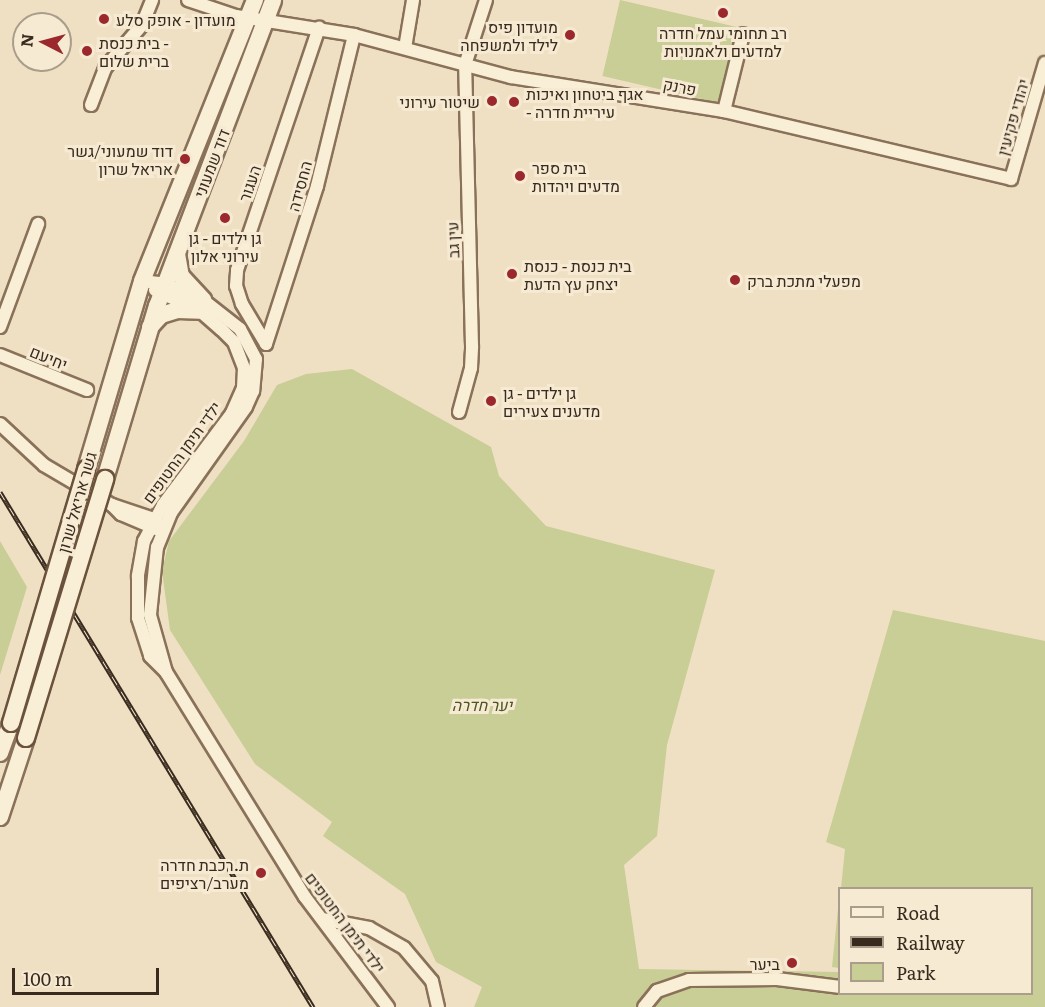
<!DOCTYPE html>
<html>
<head>
<meta charset="utf-8">
<style>
	body { margin:0 }
	#map { position:relative; width:1045px; height:1007px; overflow:hidden; background:#efe0c3; font-family:Literata,Heebo,serif }
	div>[style] { position:absolute }
	.green>* { inset:0; background:#c9cd96; transform-origin:0 0 }
	.roads { filter:drop-shadow(2px 0 #8a7159) drop-shadow(-2px 0 #8a7159) drop-shadow(0 2px #8a7159) drop-shadow(0 -2px #8a7159) }
	.minor>* { height:12px; margin:-6px; padding:0 6px; transform-origin:6px; border-radius:6px; background:#f9eed6 }
	.secondary>* { height:16px; margin:-8px; padding:0 8px; transform-origin:8px; border-radius:8px; background:#f9eed6 }
	.rail>* { height:5px; margin-top:-2.5px; transform-origin:0; background:repeating-linear-gradient(90deg,#f6ead3 0 9px,#392a1e 0 18px); box-sizing:border-box; border-block:2px solid #392a1e }
	.bridges { filter:drop-shadow(2px 0 #6b523c) drop-shadow(-2px 0 #6b523c) drop-shadow(0 2px #6b523c) drop-shadow(0 -2px #6b523c) }
	.secondary-bridge>* { height:16px; margin:-8px; padding:0 8px; transform-origin:8px; border-radius:8px; background:#f9eed6 }
	.dots>* { width:16px; height:16px; translate:-50% -50%; box-sizing:border-box; border:3px solid #f6ead3; border-radius:50% }
	span { translate:-50% -50%; white-space:nowrap; text-align:center; line-height:1.15; -webkit-text-stroke:6px #f6ead3; paint-order:stroke }
	.poi-label { font-size:16px; color:#392a1e }
	.left { translate:0 -50%; text-align:left }
	.right { translate:-100% -50%; text-align:right }
	.street-label { font-size:16px; color:#392a1e }
	.park-label { font-size:16px; color:#4b5624; font-style:italic }
	.legend { position:absolute; left:838px; top:887px; width:195px; height:108px; box-sizing:border-box; background:#f6ead3; border:2px solid #aa9d8b; margin:0; padding:8px 10px; list-style:none; font-size:18px; color:#392a1e }
	.legend li { display:flex; align-items:center; gap:12px; height:30px }
	.legend b { width:30px; border:2px solid #aa9d8b }
	.north { position:absolute; left:12px; top:12px; width:60px; height:60px; box-sizing:border-box; background:#f6ead3; border:2px solid #aa9d8b; border-radius:50%; rotate:276deg; font-size:16px; font-weight:700; line-height:24px; text-align:center; color:#392a1e }
	.north::after { content:''; display:block; margin:auto; width:21px; height:27px; background:#9a282d; clip-path:polygon(50% 0,100% 100%,50% 72%,0 100%) }
	.scale { position:absolute; left:12px; top:968px; width:147px; height:27px; box-sizing:border-box; border:3px solid #392a1e; border-top:0; padding-left:8px; font-size:18px; line-height:21px; white-space:nowrap; color:#392a1e; -webkit-text-stroke:4px #f6ead3; paint-order:stroke }
</style>
</head>
<body>
<div id="map">
	<div class="green">
		<div style="left:620px;top:0;width:121px;height:78px;rotate:13deg"></div>
		<div style="clip-path:polygon(352px 369px,491px 447px,499px 476px,546px 526px,715px 570px,667px 745px,657px 836px,624px 865px,639px 969px,839px 972px,840px 994px,1032px 994px,1032px 888px,841px 888px,845px 849px,826px 842px,893px 610px,1045px 641px,1045px 1007px,474px 1007px,482px 987px,436px 962px,405px 894px,323px 836px,332px 822px,255px 764px,170px 630px,162px 571px,169px 541px,244px 441px,277px 385px,306px 374px)"></div>
		<div style="clip-path:polygon(0 541px,27px 587px,0 675px)"></div>
		<div style="clip-path:polygon(839px 899px,839px 968px,832px 967px)"></div>
	</div>
	<div class="roads">
		<div class="minor">
			<div style="left:188px;top:0;width:51px;rotate:18.4deg"></div>
			<div style="left:236px;top:16px;width:120px;rotate:9.1deg"></div>
			<div style="left:354px;top:35px;width:163px;rotate:15deg"></div>
			<div style="left:511px;top:77px;width:216px;rotate:9.1deg"></div>
			<div style="left:724px;top:111px;width:295px;rotate:13.3deg"></div>
			<div style="left:1011px;top:179px;width:121px;rotate:-73.7deg"></div>
			<div style="left:405px;top:48px;width:49px;rotate:-80.5deg"></div>
			<div style="left:91px;top:105px;width:40px;rotate:-69deg"></div>
			<div style="left:105px;top:68px;width:57px;rotate:-49.3deg"></div>
			<div style="left:142px;top:25px;width:27px;rotate:-68deg"></div>
			<div style="left:724px;top:111px;width:79px;rotate:-76.1deg"></div>
			<div style="left:142px;top:281px;width:23px;rotate:7deg"></div>
			<div style="left:165px;top:284px;width:41px;rotate:22.8deg"></div>
			<div style="left:203px;top:300px;width:47px;rotate:38.1deg"></div>
			<div style="left:240px;top:329px;width:34px;rotate:62deg"></div>
			<div style="left:256px;top:359px;width:32px;rotate:95deg"></div>
			<div style="left:253px;top:391px;width:17px;rotate:114deg"></div>
			<div style="left:246px;top:407px;width:130px;rotate:125.3deg"></div>
			<div style="left:171px;top:513px;width:37px;rotate:112deg"></div>
			<div style="left:157px;top:547px;width:68px;rotate:95.9deg"></div>
			<div style="left:150px;top:615px;width:59px;rotate:74.3deg"></div>
			<div style="left:166px;top:672px;width:264px;rotate:58.3deg"></div>
			<div style="left:305px;top:897px;width:138px;rotate:53deg"></div>
			<div style="left:155px;top:290px;width:50px;rotate:25deg"></div>
			<div style="left:200px;top:311px;width:28px;rotate:41deg"></div>
			<div style="left:221px;top:329px;width:18px;rotate:45deg"></div>
			<div style="left:234px;top:342px;width:28px;rotate:69deg"></div>
			<div style="left:244px;top:368px;width:20px;rotate:93deg"></div>
			<div style="left:243px;top:388px;width:27px;rotate:114deg"></div>
			<div style="left:232px;top:413px;width:115px;rotate:126.9deg"></div>
			<div style="left:163px;top:505px;width:41px;rotate:117.8deg"></div>
			<div style="left:144px;top:541px;width:36px;rotate:100deg"></div>
			<div style="left:138px;top:576px;width:42px;rotate:90deg"></div>
			<div style="left:138px;top:618px;width:40px;rotate:72deg"></div>
			<div style="left:150px;top:656px;width:21px;rotate:45deg"></div>
			<div style="left:0;top:327px;width:110px;rotate:-69.7deg"></div>
			<div style="left:266px;top:344px;width:47px;rotate:-121deg"></div>
			<div style="left:242px;top:304px;width:19px;rotate:-108deg"></div>
			<div style="left:236px;top:286px;width:16px;rotate:-86deg"></div>
			<div style="left:237px;top:270px;width:256px;rotate:-71.3deg"></div>
			<div style="left:266px;top:344px;width:166px;rotate:-72.1deg"></div>
			<div style="left:317px;top:186px;width:155px;rotate:-76.2deg"></div>
			<div style="left:0;top:355px;width:94px;rotate:21.9deg"></div>
			<div style="left:459px;top:412px;width:46px;rotate:-74.7deg"></div>
			<div style="left:471px;top:368px;width:22px;rotate:-87deg"></div>
			<div style="left:472px;top:346px;width:281px;rotate:-91.4deg"></div>
			<div style="left:465px;top:65px;width:68px;rotate:-72.1deg"></div>
			<div style="left:0;top:424px;width:60px;rotate:43deg"></div>
			<div style="left:44px;top:465px;width:79px;rotate:30.5deg"></div>
			<div style="left:112px;top:505px;width:13px;rotate:45deg"></div>
			<div style="left:121px;top:514px;width:39px;rotate:23deg"></div>
			<div style="left:112px;top:505px;width:44px;rotate:18.4deg"></div>
			<div style="left:154px;top:519px;width:8px;rotate:50deg"></div>
			<div style="left:322px;top:919px;width:48px;rotate:10.8deg"></div>
			<div style="left:369px;top:928px;width:40px;rotate:29.7deg"></div>
			<div style="left:404px;top:948px;width:43px;rotate:49.7deg"></div>
			<div style="left:432px;top:981px;width:27px;rotate:77deg"></div>
			<div style="left:644px;top:1007px;width:21px;rotate:-51deg"></div>
			<div style="left:657px;top:991px;width:34px;rotate:-19deg"></div>
			<div style="left:689px;top:980px;width:88px;rotate:-0.7deg"></div>
			<div style="left:777px;top:979px;width:64px;rotate:7.2deg"></div>
		</div>
		<div class="secondary">
			<div style="left:177px;top:254px;width:22px;rotate:80deg"></div>
			<div style="left:181px;top:276px;width:33px;rotate:47deg"></div>
			<div style="left:150px;top:327px;width:16px;rotate:-47deg"></div>
			<div style="left:161px;top:315px;width:17px;rotate:-17deg"></div>
			<div style="left:177px;top:310px;width:23px;rotate:2deg"></div>
			<div style="left:86px;top:469px;width:196px;rotate:-73.4deg"></div>
			<div style="left:142px;top:281px;width:303px;rotate:-68.1deg"></div>
			<div style="left:105px;top:479px;width:181px;rotate:-73.3deg"></div>
			<div style="left:157px;top:306px;width:327px;rotate:-69.2deg"></div>
			<div style="left:0;top:753px;width:32px;rotate:-70deg"></div>
			<div style="left:0;top:817px;width:83px;rotate:-71.8deg"></div>
		</div>
	</div>
	<div class="rail">
		<div style="left:0;top:492px;width:603px;rotate:58.71deg"></div>
	</div>
	<div class="bridges">
		<div class="secondary-bridge">
			<div style="left:11px;top:723px;width:265px;rotate:-73.5deg"></div>
			<div style="left:26px;top:738px;width:271px;rotate:-73deg"></div>
		</div>
	</div>
	<div class="dots">
		<div style="left:723px;top:13px;background:#9a282d"></div>
		<div style="left:104px;top:19px;background:#9a282d"></div>
		<div style="left:570px;top:35px;background:#9a282d"></div>
		<div style="left:87px;top:51px;background:#9a282d"></div>
		<div style="left:492px;top:101px;background:#9a282d"></div>
		<div style="left:514px;top:102px;background:#9a282d"></div>
		<div style="left:185px;top:159px;background:#9a282d"></div>
		<div style="left:520px;top:176px;background:#9a282d"></div>
		<div style="left:225px;top:218px;background:#9a282d"></div>
		<div style="left:512px;top:274px;background:#9a282d"></div>
		<div style="left:735px;top:280px;background:#9a282d"></div>
		<div style="left:491px;top:401px;background:#9a282d"></div>
		<div style="left:261px;top:873px;background:#9a282d"></div>
		<div style="left:792px;top:963px;background:#9a282d"></div>
	</div>
	<div class="poi-label">
		<span class="left" style="left:116px;top:19px">מועדון - אופק סלע</span>
		<span class="right" style="left:558px;top:35px">מועדון פיס<br>לילד ולמשפחה</span>
		<span style="left:723px;top:41px">רב תחומי עמל חדרה<br>למדעים ולאמנויות</span>
		<span class="left" style="left:99px;top:51px">בית כנסת -<br>ברית שלום</span>
		<span class="left" style="left:526px;top:102px">אגף ביטחון ואיכות<br>- עיריית חדרה</span>
		<span class="right" style="left:480px;top:101px">שיטור עירוני</span>
		<span class="right" style="left:173px;top:159px">דוד שמעוני/גשר<br>אריאל שרון</span>
		<span class="left" style="left:532px;top:176px">בית ספר<br>מדעים ויהדות</span>
		<span style="left:225px;top:246px">גן ילדים - גן<br>עירוני אלון</span>
		<span class="left" style="left:524px;top:274px">בית כנסת - כנסת<br>יצחק עץ הדעת</span>
		<span class="left" style="left:747px;top:280px">מפעלי מתכת ברק</span>
		<span class="left" style="left:503px;top:401px">גן ילדים - גן<br>מדענים צעירים</span>
		<span class="right" style="left:249px;top:873px">ת.רכבת חדרה<br>מערב/רציפים</span>
		<span class="right" style="left:780px;top:963px">ביער</span>
	</div>
	<div class="street-label">
		<span style="left:680px;top:86px;rotate:11deg">פרנק</span>
		<span style="left:1012px;top:117px;rotate:-74deg">יהודי פקיעין</span>
		<span style="left:211px;top:163px;rotate:-69deg">דוד שמעוני</span>
		<span style="left:249px;top:183px;rotate:-71deg">העגור</span>
		<span style="left:299px;top:186px;rotate:-75deg">החסידה</span>
		<span style="left:452px;top:240px;rotate:-92deg">עין גב</span>
		<span style="left:49px;top:357px;rotate:22deg">יחיעם</span>
		<span style="left:181px;top:452px;rotate:-54deg">ילדי תימן החטופים</span>
		<span style="left:76px;top:502px;rotate:-74deg">גשר אריאל שרון</span>
		<span style="left:346px;top:922px;rotate:53deg">ילדי תימן החטופים</span>
	</div>
	<div class="park-label">
		<span style="left:482px;top:704px">יער חדרה</span>
	</div>
	<ul class="legend">
	<li><b style="height:8px;background:#f9eed6"></b>Road</li>
	<li><b style="height:8px;background:#392a1e"></b>Railway</li>
	<li><b style="height:16px;background:#c9cd96"></b>Park</li>
	</ul>
	<div class="north">N</div>
	<div class="scale">100 m</div>
</div>
</body>
</html>
